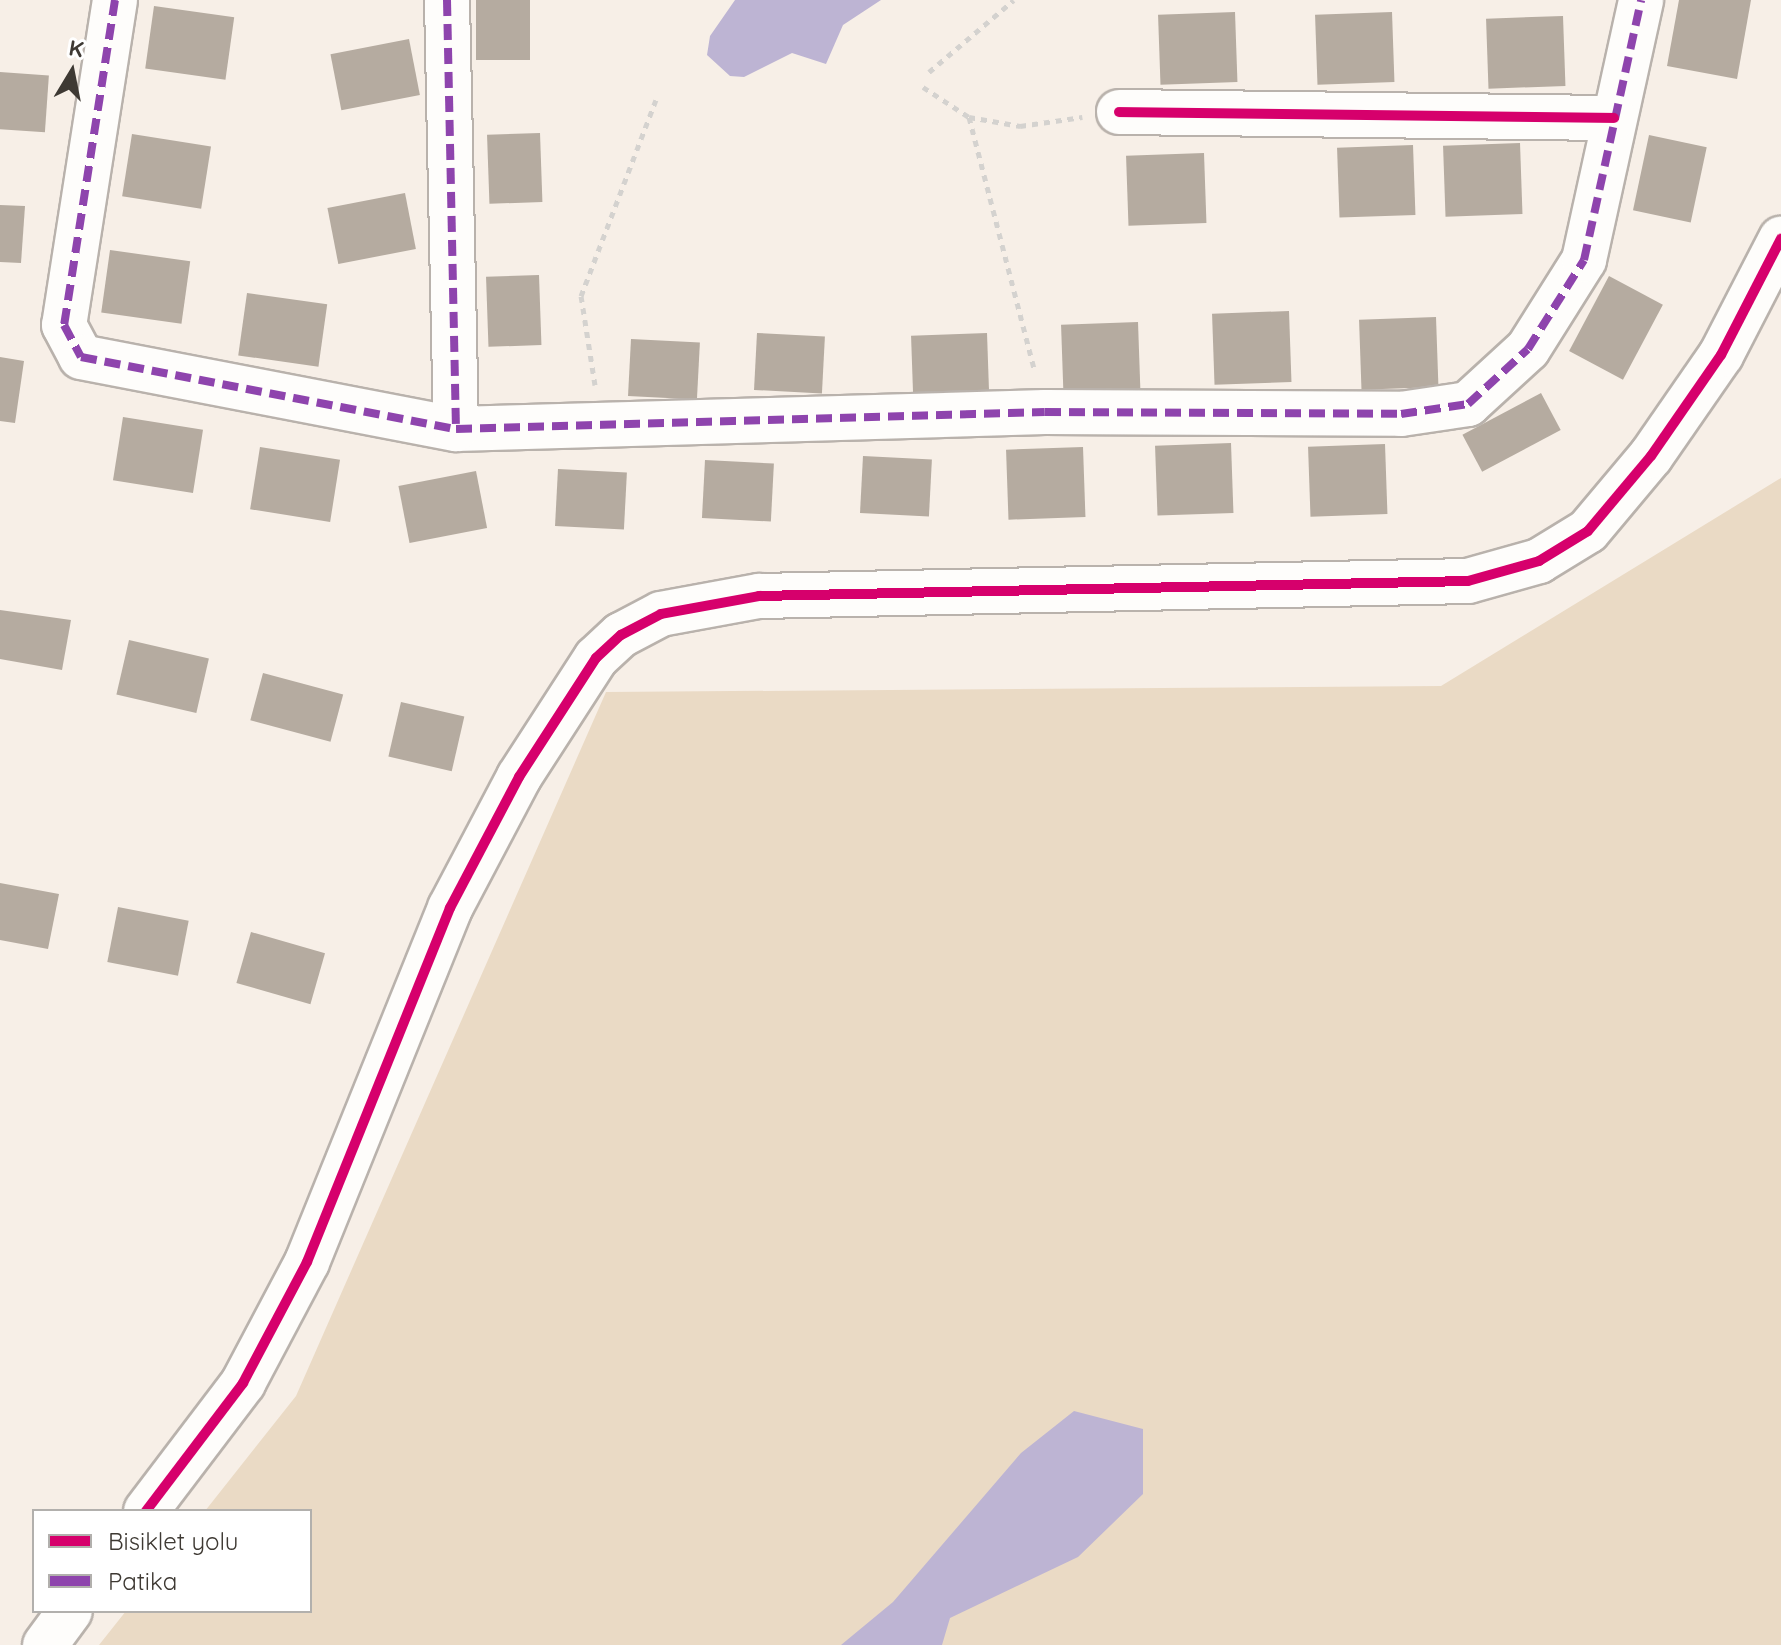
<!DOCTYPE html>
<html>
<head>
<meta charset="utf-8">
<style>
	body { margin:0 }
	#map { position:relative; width:1781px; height:1645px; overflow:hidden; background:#f7efe7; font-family:Quicksand,sans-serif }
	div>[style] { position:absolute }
	.green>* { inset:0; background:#eadac5 }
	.water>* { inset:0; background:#bdb4d3 }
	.building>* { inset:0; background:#b5aba0; transform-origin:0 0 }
	.path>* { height:5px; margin-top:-2.5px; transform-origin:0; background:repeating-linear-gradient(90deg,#d4d2cf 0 6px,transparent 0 12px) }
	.roads { filter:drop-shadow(2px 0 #b9b2ac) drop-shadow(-2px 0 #b9b2ac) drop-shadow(0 2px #b9b2ac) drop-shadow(0 -2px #b9b2ac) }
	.minor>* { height:44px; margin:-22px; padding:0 22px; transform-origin:22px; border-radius:22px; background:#fefdfb }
	.quiet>* { height:8px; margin-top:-4px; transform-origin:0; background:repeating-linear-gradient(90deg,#8e44ad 0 16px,transparent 0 24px) }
	.cycleway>* { height:10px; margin:-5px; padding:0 5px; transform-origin:5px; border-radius:5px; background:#d6006c }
	span { translate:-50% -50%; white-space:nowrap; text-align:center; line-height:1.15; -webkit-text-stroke:8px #fff; paint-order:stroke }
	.legend { position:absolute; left:32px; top:1509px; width:280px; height:104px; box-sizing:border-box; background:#fff; border:2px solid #b2b0ad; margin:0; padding:10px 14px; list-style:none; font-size:24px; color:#3e3933 }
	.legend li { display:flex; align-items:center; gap:16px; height:40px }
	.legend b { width:40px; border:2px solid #b2b0ad }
	.north { position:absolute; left:32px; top:32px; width:80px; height:80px; -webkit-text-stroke:6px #fff; paint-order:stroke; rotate:10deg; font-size:22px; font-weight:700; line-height:32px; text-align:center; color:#3e3933 }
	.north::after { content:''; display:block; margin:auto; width:28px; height:36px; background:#3e3933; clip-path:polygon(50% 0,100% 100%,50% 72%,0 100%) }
</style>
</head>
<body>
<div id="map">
	<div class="green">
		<div style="clip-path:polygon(1781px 478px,1781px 1645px,99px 1645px,126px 1611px,310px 1611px,310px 1511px,205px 1511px,296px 1396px,606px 692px,1441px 686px)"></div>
	</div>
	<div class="water">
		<div style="clip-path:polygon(735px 0,881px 0,843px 25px,826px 64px,792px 53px,744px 77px,730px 76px,707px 55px,710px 36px)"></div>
		<div style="clip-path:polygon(1074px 1411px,1143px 1429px,1143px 1494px,1078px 1557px,950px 1618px,942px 1645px,841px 1645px,893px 1602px,1021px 1453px)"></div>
	</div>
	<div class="building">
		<div style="left:476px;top:0;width:54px;height:60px"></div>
		<div style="clip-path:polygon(1679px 0,1751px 0,1737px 79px,1667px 66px)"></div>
		<div style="left:154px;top:6px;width:81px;height:63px;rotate:8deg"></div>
		<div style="left:1235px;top:12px;width:70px;height:77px;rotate:88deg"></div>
		<div style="left:1392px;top:12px;width:70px;height:77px;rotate:88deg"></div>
		<div style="left:1563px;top:16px;width:70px;height:77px;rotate:88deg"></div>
		<div style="left:409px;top:39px;width:57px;height:80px;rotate:79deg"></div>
		<div style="left:0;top:72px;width:49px;height:57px;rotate:4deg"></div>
		<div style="left:540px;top:133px;width:69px;height:53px;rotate:88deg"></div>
		<div style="left:132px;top:134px;width:80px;height:63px;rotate:9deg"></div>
		<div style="left:1649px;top:135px;width:59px;height:77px;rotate:12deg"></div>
		<div style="left:1520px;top:143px;width:71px;height:77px;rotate:88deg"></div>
		<div style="left:1413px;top:145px;width:70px;height:76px;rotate:88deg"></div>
		<div style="left:1204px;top:153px;width:70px;height:78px;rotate:88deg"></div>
		<div style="left:405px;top:193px;width:57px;height:79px;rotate:79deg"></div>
		<div style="clip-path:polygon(0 205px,25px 206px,21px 263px,0 262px)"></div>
		<div style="left:110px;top:250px;width:81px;height:63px;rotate:8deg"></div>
		<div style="left:539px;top:275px;width:70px;height:53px;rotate:88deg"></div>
		<div style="left:1609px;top:276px;width:61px;height:85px;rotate:28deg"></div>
		<div style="left:247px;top:293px;width:81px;height:63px;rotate:8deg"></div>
		<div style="left:1289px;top:311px;width:71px;height:77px;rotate:88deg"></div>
		<div style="left:1436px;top:317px;width:70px;height:77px;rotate:88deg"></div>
		<div style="left:1138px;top:322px;width:70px;height:77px;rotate:88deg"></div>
		<div style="left:757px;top:333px;width:68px;height:57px;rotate:3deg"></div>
		<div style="left:987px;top:333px;width:71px;height:76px;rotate:88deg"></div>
		<div style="left:631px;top:339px;width:69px;height:57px;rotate:3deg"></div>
		<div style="clip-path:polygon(0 357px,24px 361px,15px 423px,0 421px)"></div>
		<div style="left:1541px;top:393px;width:42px;height:89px;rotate:62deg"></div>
		<div style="left:123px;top:417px;width:81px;height:64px;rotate:9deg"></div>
		<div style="left:1231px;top:443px;width:70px;height:76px;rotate:88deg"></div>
		<div style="left:1385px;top:444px;width:70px;height:77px;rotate:88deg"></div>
		<div style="left:260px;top:447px;width:81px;height:63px;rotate:9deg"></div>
		<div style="left:1083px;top:447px;width:70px;height:77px;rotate:88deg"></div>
		<div style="left:863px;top:456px;width:69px;height:57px;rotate:3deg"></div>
		<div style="left:705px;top:460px;width:69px;height:58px;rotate:3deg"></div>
		<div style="left:558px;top:469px;width:69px;height:57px;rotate:3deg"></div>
		<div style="left:476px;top:471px;width:58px;height:79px;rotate:79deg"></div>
		<div style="clip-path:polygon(0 610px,71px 620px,62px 670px,0 659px)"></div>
		<div style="left:129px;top:640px;width:82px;height:56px;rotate:13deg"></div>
		<div style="left:263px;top:673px;width:83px;height:49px;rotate:15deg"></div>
		<div style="left:401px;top:702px;width:65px;height:56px;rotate:13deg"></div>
		<div style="clip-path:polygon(0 883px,59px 894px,48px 949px,0 940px)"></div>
		<div style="left:118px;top:907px;width:72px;height:56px;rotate:11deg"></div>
		<div style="left:251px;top:932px;width:77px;height:53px;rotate:16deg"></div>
	</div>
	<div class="path">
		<div style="left:929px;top:72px;width:111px;rotate:-40.3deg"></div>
		<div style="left:923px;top:87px;width:55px;rotate:33.1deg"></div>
		<div style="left:969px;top:117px;width:52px;rotate:10deg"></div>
		<div style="left:1020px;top:126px;width:63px;rotate:-8.3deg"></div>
		<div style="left:969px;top:117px;width:263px;rotate:75.5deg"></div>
		<div style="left:595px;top:385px;width:90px;rotate:-98.9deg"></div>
		<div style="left:581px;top:296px;width:210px;rotate:-69.1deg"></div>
	</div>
	<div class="roads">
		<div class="minor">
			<div style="left:115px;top:0;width:329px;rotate:98.9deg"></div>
			<div style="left:64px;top:325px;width:36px;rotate:62deg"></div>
			<div style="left:81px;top:357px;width:382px;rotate:10.9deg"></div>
			<div style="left:456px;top:429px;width:589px;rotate:-1.65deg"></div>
			<div style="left:1045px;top:412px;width:356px;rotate:0.3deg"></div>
			<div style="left:1401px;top:414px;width:68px;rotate:-8.5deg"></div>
			<div style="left:1468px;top:404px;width:81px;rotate:-42.5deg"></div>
			<div style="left:1528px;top:349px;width:105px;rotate:-57.8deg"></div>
			<div style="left:1584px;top:260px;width:266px;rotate:-77.6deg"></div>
			<div style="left:447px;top:0;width:429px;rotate:88.8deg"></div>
			<div style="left:1119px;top:112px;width:495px;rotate:0.7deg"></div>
			<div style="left:146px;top:1511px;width:161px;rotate:-52.8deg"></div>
			<div style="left:243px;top:1383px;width:137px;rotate:-62.1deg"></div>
			<div style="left:307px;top:1262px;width:382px;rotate:-68deg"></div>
			<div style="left:450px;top:908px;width:148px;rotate:-62.2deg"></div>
			<div style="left:519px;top:777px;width:142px;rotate:-57.1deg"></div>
			<div style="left:596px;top:658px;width:34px;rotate:-43deg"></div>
			<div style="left:621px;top:635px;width:45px;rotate:-27.7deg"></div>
			<div style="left:661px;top:614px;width:100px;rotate:-10.4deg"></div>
			<div style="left:759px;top:596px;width:709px;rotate:-1.21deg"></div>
			<div style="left:1468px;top:581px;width:74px;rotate:-15.7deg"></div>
			<div style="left:1539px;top:561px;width:57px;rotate:-31.5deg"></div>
			<div style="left:1588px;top:531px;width:98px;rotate:-50deg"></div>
			<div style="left:1651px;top:456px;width:123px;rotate:-55.3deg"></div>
			<div style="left:1721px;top:355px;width:131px;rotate:-62.7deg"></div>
			<div style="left:45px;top:1645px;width:42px;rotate:-53.7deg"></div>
		</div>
	</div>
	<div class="quiet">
		<div style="left:115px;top:0;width:329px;rotate:98.9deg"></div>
		<div style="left:64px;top:325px;width:36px;rotate:62deg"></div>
		<div style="left:81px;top:357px;width:382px;rotate:10.9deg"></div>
		<div style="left:456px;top:429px;width:589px;rotate:-1.65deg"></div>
		<div style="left:1045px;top:412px;width:356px;rotate:0.3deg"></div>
		<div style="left:1401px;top:414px;width:68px;rotate:-8.5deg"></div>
		<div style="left:1468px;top:404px;width:81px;rotate:-42.5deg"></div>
		<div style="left:1528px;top:349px;width:105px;rotate:-57.8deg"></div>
		<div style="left:1584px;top:260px;width:266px;rotate:-77.6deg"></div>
		<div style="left:447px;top:0;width:429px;rotate:88.8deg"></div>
	</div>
	<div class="cycleway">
		<div style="left:1119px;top:112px;width:495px;rotate:0.7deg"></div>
		<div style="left:146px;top:1511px;width:161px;rotate:-52.8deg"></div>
		<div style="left:243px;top:1383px;width:137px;rotate:-62.1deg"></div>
		<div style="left:307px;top:1262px;width:382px;rotate:-68deg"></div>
		<div style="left:450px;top:908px;width:148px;rotate:-62.2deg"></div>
		<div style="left:519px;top:777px;width:142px;rotate:-57.1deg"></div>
		<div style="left:596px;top:658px;width:34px;rotate:-43deg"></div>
		<div style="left:621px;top:635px;width:45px;rotate:-27.7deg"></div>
		<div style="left:661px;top:614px;width:100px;rotate:-10.4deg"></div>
		<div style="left:759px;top:596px;width:709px;rotate:-1.21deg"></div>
		<div style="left:1468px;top:581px;width:74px;rotate:-15.7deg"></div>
		<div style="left:1539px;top:561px;width:57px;rotate:-31.5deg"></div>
		<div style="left:1588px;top:531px;width:98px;rotate:-50deg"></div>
		<div style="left:1651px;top:456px;width:123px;rotate:-55.3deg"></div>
		<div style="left:1721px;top:355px;width:131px;rotate:-62.7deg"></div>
	</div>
	<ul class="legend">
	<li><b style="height:10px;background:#d6006c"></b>Bisiklet yolu</li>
	<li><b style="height:10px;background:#8e44ad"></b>Patika</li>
	</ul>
	<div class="north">K</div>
</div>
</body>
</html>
